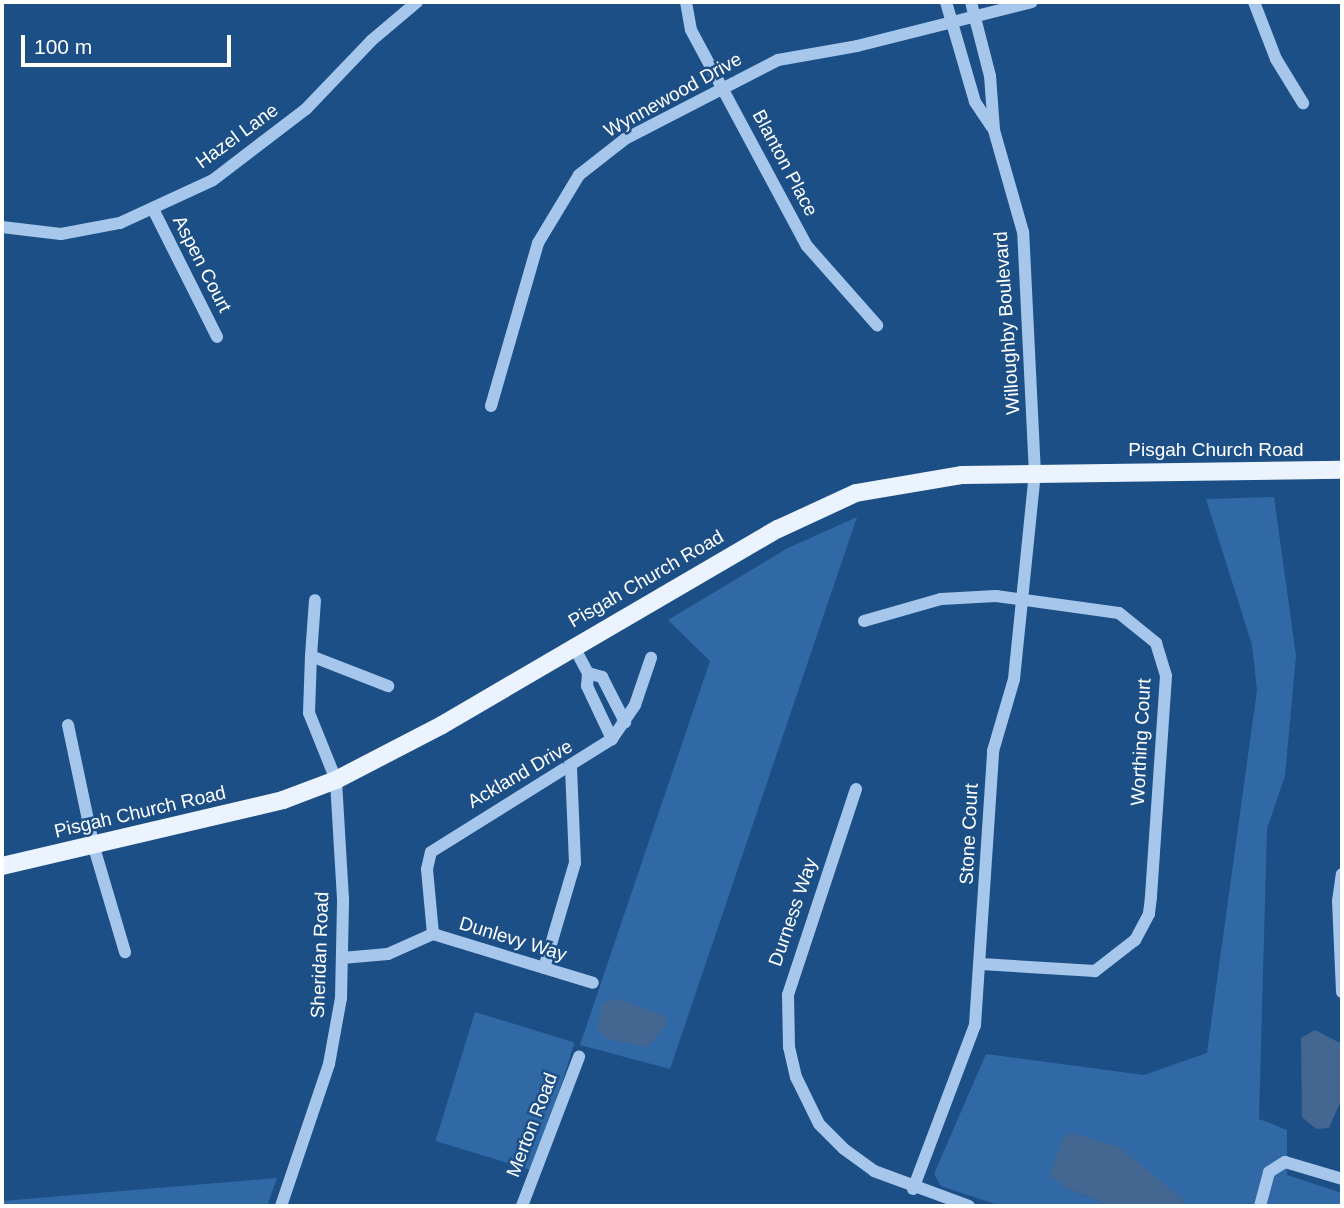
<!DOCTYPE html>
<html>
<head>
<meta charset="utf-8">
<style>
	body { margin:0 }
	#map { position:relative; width:1344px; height:1208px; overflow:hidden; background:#1d4f87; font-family:Arial,sans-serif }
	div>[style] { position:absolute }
	.green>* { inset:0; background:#3069a5; transform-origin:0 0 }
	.water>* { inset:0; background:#436790 }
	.minor>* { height:12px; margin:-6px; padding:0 6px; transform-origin:6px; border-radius:6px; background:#a6c7eb }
	.major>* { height:18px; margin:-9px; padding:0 9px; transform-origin:9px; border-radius:9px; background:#ebf3fe }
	span { translate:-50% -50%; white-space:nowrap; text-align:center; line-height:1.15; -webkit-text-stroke:5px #1d4f87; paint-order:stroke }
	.street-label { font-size:19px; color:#fff }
	.frame { position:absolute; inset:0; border:4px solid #fff; pointer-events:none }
	.scale { position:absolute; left:21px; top:35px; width:210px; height:32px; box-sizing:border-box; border:4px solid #fff; border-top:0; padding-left:9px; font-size:21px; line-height:24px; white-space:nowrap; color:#fff; -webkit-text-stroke:5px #1d4f87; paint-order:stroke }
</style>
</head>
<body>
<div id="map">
	<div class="green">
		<div style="clip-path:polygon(1274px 497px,1296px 656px,1285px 776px,1267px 829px,1259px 1119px,1287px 1130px,1287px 1175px,1342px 1193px,1342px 1206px,1184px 1206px,1182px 1199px,1064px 1187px,1110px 1206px,1001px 1206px,941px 1186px,934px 1174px,986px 1054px,1144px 1075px,1207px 1053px,1257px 690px,1252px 645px,1206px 499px)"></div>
		<div style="clip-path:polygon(857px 517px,670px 1069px,580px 1045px,710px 661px,668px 620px,788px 548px)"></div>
		<div style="left:475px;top:1012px;width:104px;height:135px;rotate:17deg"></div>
		<div style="clip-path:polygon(277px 1178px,267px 1206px,2px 1206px,2px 1201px)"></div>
	</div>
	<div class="water">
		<div style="clip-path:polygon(620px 999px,666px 1017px,666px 1024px,648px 1047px,608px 1039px,597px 1030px,602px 1003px)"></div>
		<div style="clip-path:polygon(1315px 1030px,1342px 1044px,1342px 1098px,1329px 1128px,1316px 1129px,1302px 1117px,1301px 1038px)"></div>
		<div style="clip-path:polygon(1072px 1133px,1119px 1147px,1182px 1199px,1184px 1206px,1110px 1206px,1064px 1187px,1050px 1175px,1063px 1138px)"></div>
	</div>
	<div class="minor">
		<div style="left:686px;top:2px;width:28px;rotate:80deg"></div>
		<div style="left:691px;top:30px;width:245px;rotate:61.8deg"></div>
		<div style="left:807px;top:246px;width:106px;rotate:48.5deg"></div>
		<div style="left:946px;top:2px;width:104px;rotate:73.8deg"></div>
		<div style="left:975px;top:102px;width:30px;rotate:56deg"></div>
		<div style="left:1254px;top:2px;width:61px;rotate:68.9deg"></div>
		<div style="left:1276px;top:59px;width:52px;rotate:58.5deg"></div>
		<div style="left:153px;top:209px;width:143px;rotate:63.4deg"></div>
		<div style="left:2px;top:227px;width:59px;rotate:6.8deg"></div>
		<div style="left:61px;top:234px;width:60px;rotate:-10.6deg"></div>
		<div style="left:120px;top:223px;width:102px;rotate:-24.8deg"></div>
		<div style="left:213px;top:180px;width:117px;rotate:-37.4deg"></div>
		<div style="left:306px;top:109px;width:95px;rotate:-46.3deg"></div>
		<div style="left:372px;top:40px;width:59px;rotate:-40.2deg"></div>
		<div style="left:491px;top:406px;width:170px;rotate:-73.9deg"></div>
		<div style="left:538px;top:243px;width:79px;rotate:-58.9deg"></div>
		<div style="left:579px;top:175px;width:58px;rotate:-38deg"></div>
		<div style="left:625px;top:139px;width:172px;rotate:-27.3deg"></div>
		<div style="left:778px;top:60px;width:80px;rotate:-10deg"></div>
		<div style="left:857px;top:46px;width:180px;rotate:-14.1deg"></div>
		<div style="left:864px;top:621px;width:80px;rotate:-15.9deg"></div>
		<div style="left:941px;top:599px;width:55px;rotate:-3.1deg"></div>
		<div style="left:996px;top:596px;width:124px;rotate:7.9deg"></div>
		<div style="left:1119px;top:613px;width:48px;rotate:39deg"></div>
		<div style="left:1156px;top:643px;width:34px;rotate:73deg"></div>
		<div style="left:1166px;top:676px;width:222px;rotate:93.9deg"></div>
		<div style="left:1151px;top:897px;width:17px;rotate:97deg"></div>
		<div style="left:1149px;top:914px;width:30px;rotate:118deg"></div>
		<div style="left:1135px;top:940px;width:51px;rotate:142.2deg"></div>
		<div style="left:1095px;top:971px;width:114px;rotate:-176.5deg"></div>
		<div style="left:573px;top:645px;width:32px;rotate:62deg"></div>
		<div style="left:588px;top:673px;width:13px;rotate:94deg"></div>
		<div style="left:587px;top:686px;width:59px;rotate:64.7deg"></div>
		<div style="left:311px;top:656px;width:56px;rotate:-85.9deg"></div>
		<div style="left:588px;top:673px;width:15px;rotate:16deg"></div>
		<div style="left:602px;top:677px;width:51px;rotate:62.9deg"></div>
		<div style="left:68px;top:725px;width:122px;rotate:78.1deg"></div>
		<div style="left:93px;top:844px;width:113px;rotate:73.5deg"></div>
		<div style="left:856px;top:789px;width:217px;rotate:108.3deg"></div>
		<div style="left:788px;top:995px;width:52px;rotate:88.9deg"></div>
		<div style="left:789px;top:1047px;width:31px;rotate:77deg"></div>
		<div style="left:796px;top:1077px;width:52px;rotate:63.9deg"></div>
		<div style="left:819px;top:1124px;width:35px;rotate:45deg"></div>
		<div style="left:844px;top:1149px;width:37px;rotate:36deg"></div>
		<div style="left:874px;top:1171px;width:101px;rotate:20.2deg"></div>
		<div style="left:433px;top:934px;width:65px;rotate:-95.3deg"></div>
		<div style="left:427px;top:869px;width:17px;rotate:-77deg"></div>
		<div style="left:431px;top:852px;width:213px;rotate:-32deg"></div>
		<div style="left:612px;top:739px;width:41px;rotate:-55.9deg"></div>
		<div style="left:635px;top:705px;width:50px;rotate:-71.2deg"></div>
		<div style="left:342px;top:958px;width:46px;rotate:-5deg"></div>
		<div style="left:388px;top:954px;width:49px;rotate:-24deg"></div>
		<div style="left:433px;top:934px;width:167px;rotate:17deg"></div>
		<div style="left:544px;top:968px;width:109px;rotate:-73.6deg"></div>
		<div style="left:575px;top:863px;width:96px;rotate:-92.4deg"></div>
		<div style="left:1342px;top:992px;width:91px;rotate:-92.5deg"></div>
		<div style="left:1338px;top:901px;width:27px;rotate:-82deg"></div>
		<div style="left:913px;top:1189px;width:175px;rotate:-69.3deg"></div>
		<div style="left:975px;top:1025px;width:275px;rotate:-86.2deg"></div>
		<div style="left:993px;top:751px;width:75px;rotate:-73.7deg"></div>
		<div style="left:1014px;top:679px;width:206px;rotate:-84.2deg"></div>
		<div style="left:1035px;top:474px;width:242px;rotate:-92.8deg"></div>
		<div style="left:1023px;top:232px;width:106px;rotate:-105.9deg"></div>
		<div style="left:994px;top:130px;width:54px;rotate:-94.2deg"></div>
		<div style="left:990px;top:76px;width:76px;rotate:-104.4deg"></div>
		<div style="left:281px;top:1206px;width:150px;rotate:-71.3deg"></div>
		<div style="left:329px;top:1064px;width:67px;rotate:-79.7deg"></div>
		<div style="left:341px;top:998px;width:99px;rotate:-88.8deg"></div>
		<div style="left:343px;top:899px;width:119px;rotate:-93.4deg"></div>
		<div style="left:336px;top:780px;width:72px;rotate:-111.9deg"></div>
		<div style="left:309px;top:713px;width:57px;rotate:-88deg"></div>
		<div style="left:311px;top:656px;width:83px;rotate:21.3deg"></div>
		<div style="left:522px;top:1206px;width:160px;rotate:-69.1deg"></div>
		<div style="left:1260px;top:1206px;width:35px;rotate:-75deg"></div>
		<div style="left:1269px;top:1172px;width:19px;rotate:-32deg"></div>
		<div style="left:1285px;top:1162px;width:59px;rotate:16.6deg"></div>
	</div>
	<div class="major">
		<div style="left:2px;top:866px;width:289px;rotate:-13.2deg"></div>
		<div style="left:283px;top:800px;width:57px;rotate:-20.7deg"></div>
		<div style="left:336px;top:780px;width:119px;rotate:-27.4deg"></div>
		<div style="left:442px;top:725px;width:389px;rotate:-30.3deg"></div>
		<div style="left:778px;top:529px;width:86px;rotate:-24.8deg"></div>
		<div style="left:856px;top:493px;width:108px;rotate:-9.6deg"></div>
		<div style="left:962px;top:475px;width:380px;rotate:-0.8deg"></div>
	</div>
	<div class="street-label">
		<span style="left:673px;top:95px;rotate:-29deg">Wynnewood Drive</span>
		<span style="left:237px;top:136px;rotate:-36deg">Hazel Lane</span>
		<span style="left:785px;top:163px;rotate:62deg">Blanton Place</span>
		<span style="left:202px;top:264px;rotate:63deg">Aspen Court</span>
		<span style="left:1007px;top:323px;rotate:-94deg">Willoughby Boulevard</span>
		<span style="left:1216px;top:450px">Pisgah Church Road</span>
		<span style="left:646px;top:579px;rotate:-30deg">Pisgah Church Road</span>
		<span style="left:1141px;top:742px;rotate:-87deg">Worthing Court</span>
		<span style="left:520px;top:774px;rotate:-30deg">Ackland Drive</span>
		<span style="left:140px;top:812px;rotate:-13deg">Pisgah Church Road</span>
		<span style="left:969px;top:834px;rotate:-87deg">Stone Court</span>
		<span style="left:793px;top:912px;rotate:-71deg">Durness Way</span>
		<span style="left:513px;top:939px;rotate:17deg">Dunlevy Way</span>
		<span style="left:320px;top:955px;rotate:-88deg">Sheridan Road</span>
		<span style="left:532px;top:1125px;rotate:-69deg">Merton Road</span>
	</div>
	<div class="frame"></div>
	<div class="scale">100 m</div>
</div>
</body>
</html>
